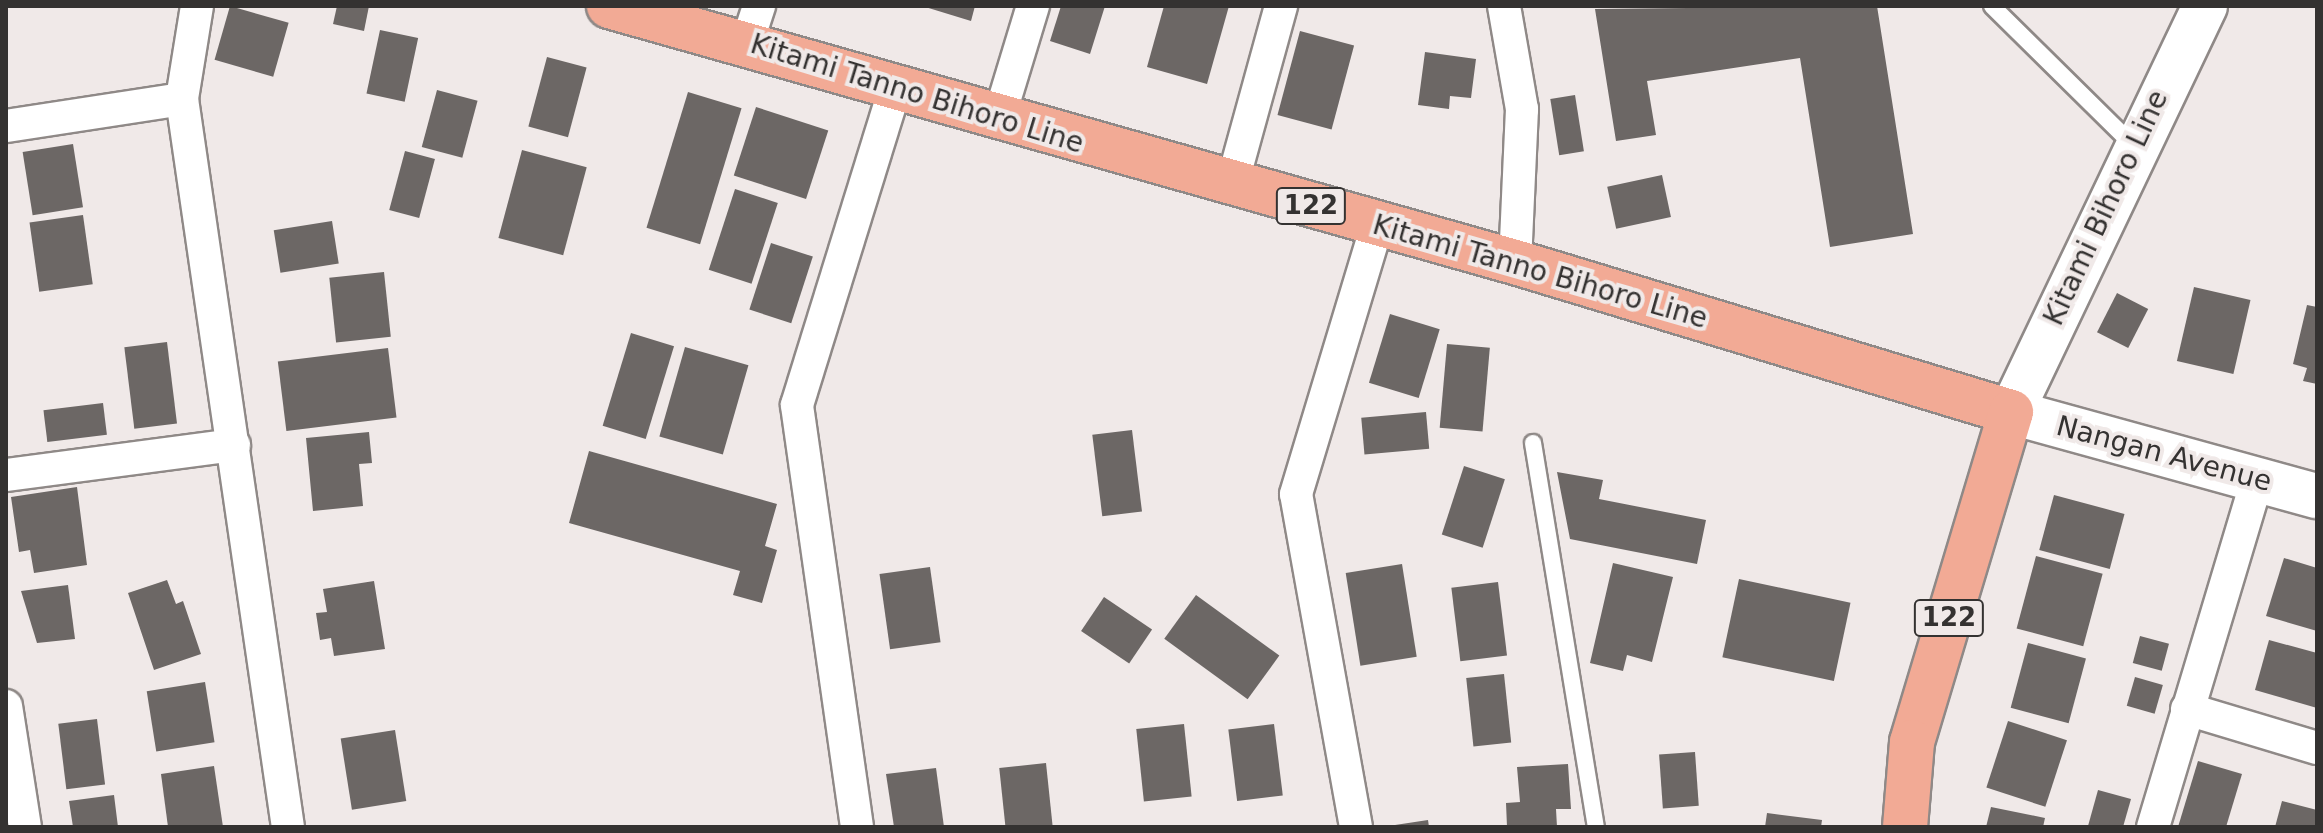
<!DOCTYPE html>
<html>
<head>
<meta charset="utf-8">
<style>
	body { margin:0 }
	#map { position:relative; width:2323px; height:833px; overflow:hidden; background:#f0e9e8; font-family:"DejaVu Sans",sans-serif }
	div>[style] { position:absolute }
	.building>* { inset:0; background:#6c6765; transform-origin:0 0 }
	.roads { filter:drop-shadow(2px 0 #8f8987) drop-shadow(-2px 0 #8f8987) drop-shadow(0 2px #8f8987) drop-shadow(0 -2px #8f8987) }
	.lane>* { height:16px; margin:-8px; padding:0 8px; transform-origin:8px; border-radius:8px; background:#fff }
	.street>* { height:32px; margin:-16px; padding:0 16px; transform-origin:16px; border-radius:16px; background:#fff }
	.secondary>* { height:44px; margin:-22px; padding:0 22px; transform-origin:22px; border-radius:22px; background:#fff }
	.primary>* { height:44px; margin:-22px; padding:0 22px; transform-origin:22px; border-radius:22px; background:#f2aa95 }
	span { translate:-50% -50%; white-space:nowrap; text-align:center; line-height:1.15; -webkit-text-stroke:8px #f0e9e8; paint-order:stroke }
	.shield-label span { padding:2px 6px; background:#f0e9e8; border:2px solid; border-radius:6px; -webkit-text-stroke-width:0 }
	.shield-label { font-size:26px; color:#343231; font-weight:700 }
	.street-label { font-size:28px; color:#343231 }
	.frame { position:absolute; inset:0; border:8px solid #343231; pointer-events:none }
</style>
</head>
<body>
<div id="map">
	<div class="building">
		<div style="left:230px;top:6px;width:61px;height:56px;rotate:16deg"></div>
		<div style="clip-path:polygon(337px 6px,369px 6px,364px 31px,333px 24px)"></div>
		<div style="clip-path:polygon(922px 6px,975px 6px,971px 21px)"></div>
		<div style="clip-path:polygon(1061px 6px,1105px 6px,1090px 54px,1050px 41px)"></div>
		<div style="clip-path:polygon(1164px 6px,1229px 6px,1207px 84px,1147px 67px)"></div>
		<div style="clip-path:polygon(1877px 6px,1913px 234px,1830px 247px,1800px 58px,1647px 81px,1656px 135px,1616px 141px,1595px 9px)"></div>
		<div style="left:380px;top:30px;width:39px;height:65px;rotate:12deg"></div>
		<div style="left:1300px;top:31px;width:56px;height:87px;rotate:15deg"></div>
		<div style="clip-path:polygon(1425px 52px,1476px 59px,1471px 98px,1450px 96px,1449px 109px,1418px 105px)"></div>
		<div style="left:547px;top:57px;width:41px;height:72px;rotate:15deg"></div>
		<div style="left:437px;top:90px;width:42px;height:59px;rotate:15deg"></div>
		<div style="left:688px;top:92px;width:56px;height:142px;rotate:17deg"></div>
		<div style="left:1575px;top:95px;width:57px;height:25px;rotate:81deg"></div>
		<div style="left:756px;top:107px;width:76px;height:72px;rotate:18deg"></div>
		<div style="left:73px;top:144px;width:64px;height:51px;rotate:81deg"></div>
		<div style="left:522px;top:150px;width:67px;height:91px;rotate:15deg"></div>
		<div style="left:405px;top:151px;width:31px;height:61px;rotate:15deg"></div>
		<div style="left:1662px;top:175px;width:43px;height:56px;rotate:78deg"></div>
		<div style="left:735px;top:189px;width:45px;height:85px;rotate:18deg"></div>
		<div style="left:83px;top:215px;width:70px;height:54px;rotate:82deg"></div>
		<div style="left:332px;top:221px;width:43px;height:59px;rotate:81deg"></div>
		<div style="left:771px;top:243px;width:44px;height:70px;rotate:18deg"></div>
		<div style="left:384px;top:272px;width:65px;height:55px;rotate:84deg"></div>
		<div style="left:2194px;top:287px;width:58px;height:76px;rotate:13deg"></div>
		<div style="left:2117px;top:293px;width:35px;height:44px;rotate:27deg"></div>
		<div style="clip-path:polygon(2307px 305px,2317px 307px,2317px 384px,2303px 381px,2307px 368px,2293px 364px)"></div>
		<div style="left:1390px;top:314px;width:52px;height:72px;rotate:17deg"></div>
		<div style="left:631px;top:333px;width:45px;height:97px;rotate:17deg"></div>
		<div style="left:167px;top:342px;width:82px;height:43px;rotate:83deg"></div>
		<div style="left:1447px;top:344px;width:43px;height:84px;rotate:5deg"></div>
		<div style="left:685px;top:347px;width:66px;height:93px;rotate:16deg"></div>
		<div style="left:388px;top:348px;width:70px;height:111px;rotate:83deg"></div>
		<div style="left:103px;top:403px;width:32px;height:60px;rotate:83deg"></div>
		<div style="left:1426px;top:412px;width:37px;height:65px;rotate:85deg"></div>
		<div style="left:1132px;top:430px;width:82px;height:40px;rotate:83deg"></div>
		<div style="clip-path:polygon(369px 432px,372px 463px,359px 464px,363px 506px,313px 511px,306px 438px)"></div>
		<div style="clip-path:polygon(589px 451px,777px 504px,765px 546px,777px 550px,762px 603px,733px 595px,740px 571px,569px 523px)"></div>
		<div style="left:1464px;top:466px;width:43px;height:72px;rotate:18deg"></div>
		<div style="clip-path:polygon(1557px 472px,1603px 480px,1599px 499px,1706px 520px,1697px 564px,1570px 539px)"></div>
		<div style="clip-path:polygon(77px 487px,87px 565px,34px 573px,30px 550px,19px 552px,11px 497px)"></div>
		<div style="left:2054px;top:495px;width:73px;height:57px;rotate:15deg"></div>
		<div style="left:2036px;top:556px;width:69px;height:75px;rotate:15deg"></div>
		<div style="clip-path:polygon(2284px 558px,2317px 568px,2317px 631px,2266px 616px)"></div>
		<div style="clip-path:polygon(1613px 563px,1673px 577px,1652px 662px,1627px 655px,1623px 671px,1590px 663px)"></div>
		<div style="left:1402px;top:564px;width:94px;height:57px;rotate:81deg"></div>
		<div style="left:930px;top:567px;width:76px;height:51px;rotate:82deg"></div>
		<div style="left:1739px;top:579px;width:114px;height:80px;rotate:12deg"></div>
		<div style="clip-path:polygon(167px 580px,176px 604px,183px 601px,201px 654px,154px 670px,128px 593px)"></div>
		<div style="clip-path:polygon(374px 581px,385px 649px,334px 656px,331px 638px,320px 640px,316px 613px,327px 612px,323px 589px)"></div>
		<div style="left:1498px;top:582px;width:74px;height:47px;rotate:83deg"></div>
		<div style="clip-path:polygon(68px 585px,75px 639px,37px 643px,21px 591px)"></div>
		<div style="left:1196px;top:595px;width:103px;height:54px;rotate:36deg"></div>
		<div style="left:1104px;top:597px;width:58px;height:41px;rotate:34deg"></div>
		<div style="left:2140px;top:636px;width:30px;height:28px;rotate:15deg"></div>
		<div style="clip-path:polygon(2269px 640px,2317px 653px,2317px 708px,2255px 690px)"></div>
		<div style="left:2028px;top:643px;width:60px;height:67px;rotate:15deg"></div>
		<div style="left:1504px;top:674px;width:69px;height:38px;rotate:84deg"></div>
		<div style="left:2135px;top:677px;width:29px;height:30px;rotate:16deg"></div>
		<div style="left:205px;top:682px;width:61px;height:59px;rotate:81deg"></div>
		<div style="left:97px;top:719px;width:66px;height:39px;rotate:83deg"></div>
		<div style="left:2008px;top:721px;width:62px;height:70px;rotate:18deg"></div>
		<div style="left:1184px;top:724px;width:73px;height:48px;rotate:84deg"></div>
		<div style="left:1274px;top:724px;width:72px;height:46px;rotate:83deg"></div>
		<div style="left:395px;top:730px;width:72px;height:55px;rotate:81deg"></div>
		<div style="left:1695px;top:752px;width:54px;height:36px;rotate:86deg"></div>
		<div style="clip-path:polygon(2198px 761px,2242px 774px,2226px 827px,2178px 827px)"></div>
		<div style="left:1046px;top:763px;width:64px;height:47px;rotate:84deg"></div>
		<div style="clip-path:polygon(1568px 764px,1571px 809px,1556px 809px,1557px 827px,1507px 827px,1506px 803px,1520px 802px,1517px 767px)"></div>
		<div style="clip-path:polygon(214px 766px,223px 827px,168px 827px,161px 774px)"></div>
		<div style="clip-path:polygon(936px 768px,944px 827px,894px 827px,886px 774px)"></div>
		<div style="clip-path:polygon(2098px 790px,2131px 799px,2123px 827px,2088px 826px)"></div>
		<div style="clip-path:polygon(114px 795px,118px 827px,73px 827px,69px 801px)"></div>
		<div style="clip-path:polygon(2282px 801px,2317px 810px,2317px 827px,2275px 827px)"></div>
		<div style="clip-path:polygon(1991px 807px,2045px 818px,2043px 827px,1986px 827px)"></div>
		<div style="clip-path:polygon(1767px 813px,1822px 820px,1821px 827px,1765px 827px)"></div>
		<div style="clip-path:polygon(1428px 820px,1429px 827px,1395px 827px,1395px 825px)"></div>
	</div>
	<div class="roads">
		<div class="lane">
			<div style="left:1992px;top:6px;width:199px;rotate:44.6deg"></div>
			<div style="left:1533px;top:443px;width:389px;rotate:80.7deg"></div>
		</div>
		<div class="street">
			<div style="left:197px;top:6px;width:94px;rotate:99.2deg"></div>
			<div style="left:182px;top:99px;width:736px;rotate:81.72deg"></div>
			<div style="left:1504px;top:6px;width:105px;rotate:80.1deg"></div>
			<div style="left:1522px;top:109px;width:153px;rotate:92.6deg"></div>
			<div style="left:747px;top:43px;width:39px;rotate:-72deg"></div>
			<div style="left:998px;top:121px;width:120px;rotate:-73.1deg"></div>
			<div style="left:6px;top:126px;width:178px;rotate:-8.7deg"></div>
			<div style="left:1232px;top:184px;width:185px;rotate:-74.6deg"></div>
			<div style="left:6px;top:475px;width:230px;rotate:-7.5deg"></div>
			<div style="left:6px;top:706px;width:122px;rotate:81.1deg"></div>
			<div style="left:2187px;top:709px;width:136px;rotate:16.7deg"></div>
			<div style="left:857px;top:827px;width:426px;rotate:-98.1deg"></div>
			<div style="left:797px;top:405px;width:329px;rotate:-72.8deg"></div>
			<div style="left:1356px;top:827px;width:338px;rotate:-100.2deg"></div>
			<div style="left:1296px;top:494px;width:281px;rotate:-73.2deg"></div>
			<div style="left:2153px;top:827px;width:364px;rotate:-73.3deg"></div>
		</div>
		<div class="secondary">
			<div style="left:2205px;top:6px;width:450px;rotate:115.5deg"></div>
			<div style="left:2011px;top:412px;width:317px;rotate:15.4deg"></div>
		</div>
		<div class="primary">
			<div style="left:609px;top:6px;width:941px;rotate:15.78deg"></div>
			<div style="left:1515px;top:262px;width:518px;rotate:16.83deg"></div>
			<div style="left:2011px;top:412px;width:345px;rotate:106.7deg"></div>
			<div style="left:1912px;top:742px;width:85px;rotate:94.7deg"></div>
		</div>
	</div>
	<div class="shield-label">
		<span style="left:1311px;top:206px">122</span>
		<span style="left:1949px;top:618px">122</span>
	</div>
	<div class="street-label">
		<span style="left:917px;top:94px;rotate:17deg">Kitami Tanno Bihoro Line</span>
		<span style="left:2106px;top:208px;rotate:-65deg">Kitami Bihoro Line</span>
		<span style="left:1540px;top:272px;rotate:16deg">Kitami Tanno Bihoro Line</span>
		<span style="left:2164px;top:454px;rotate:15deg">Nangan Avenue</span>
	</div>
	<div class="frame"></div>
</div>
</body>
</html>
